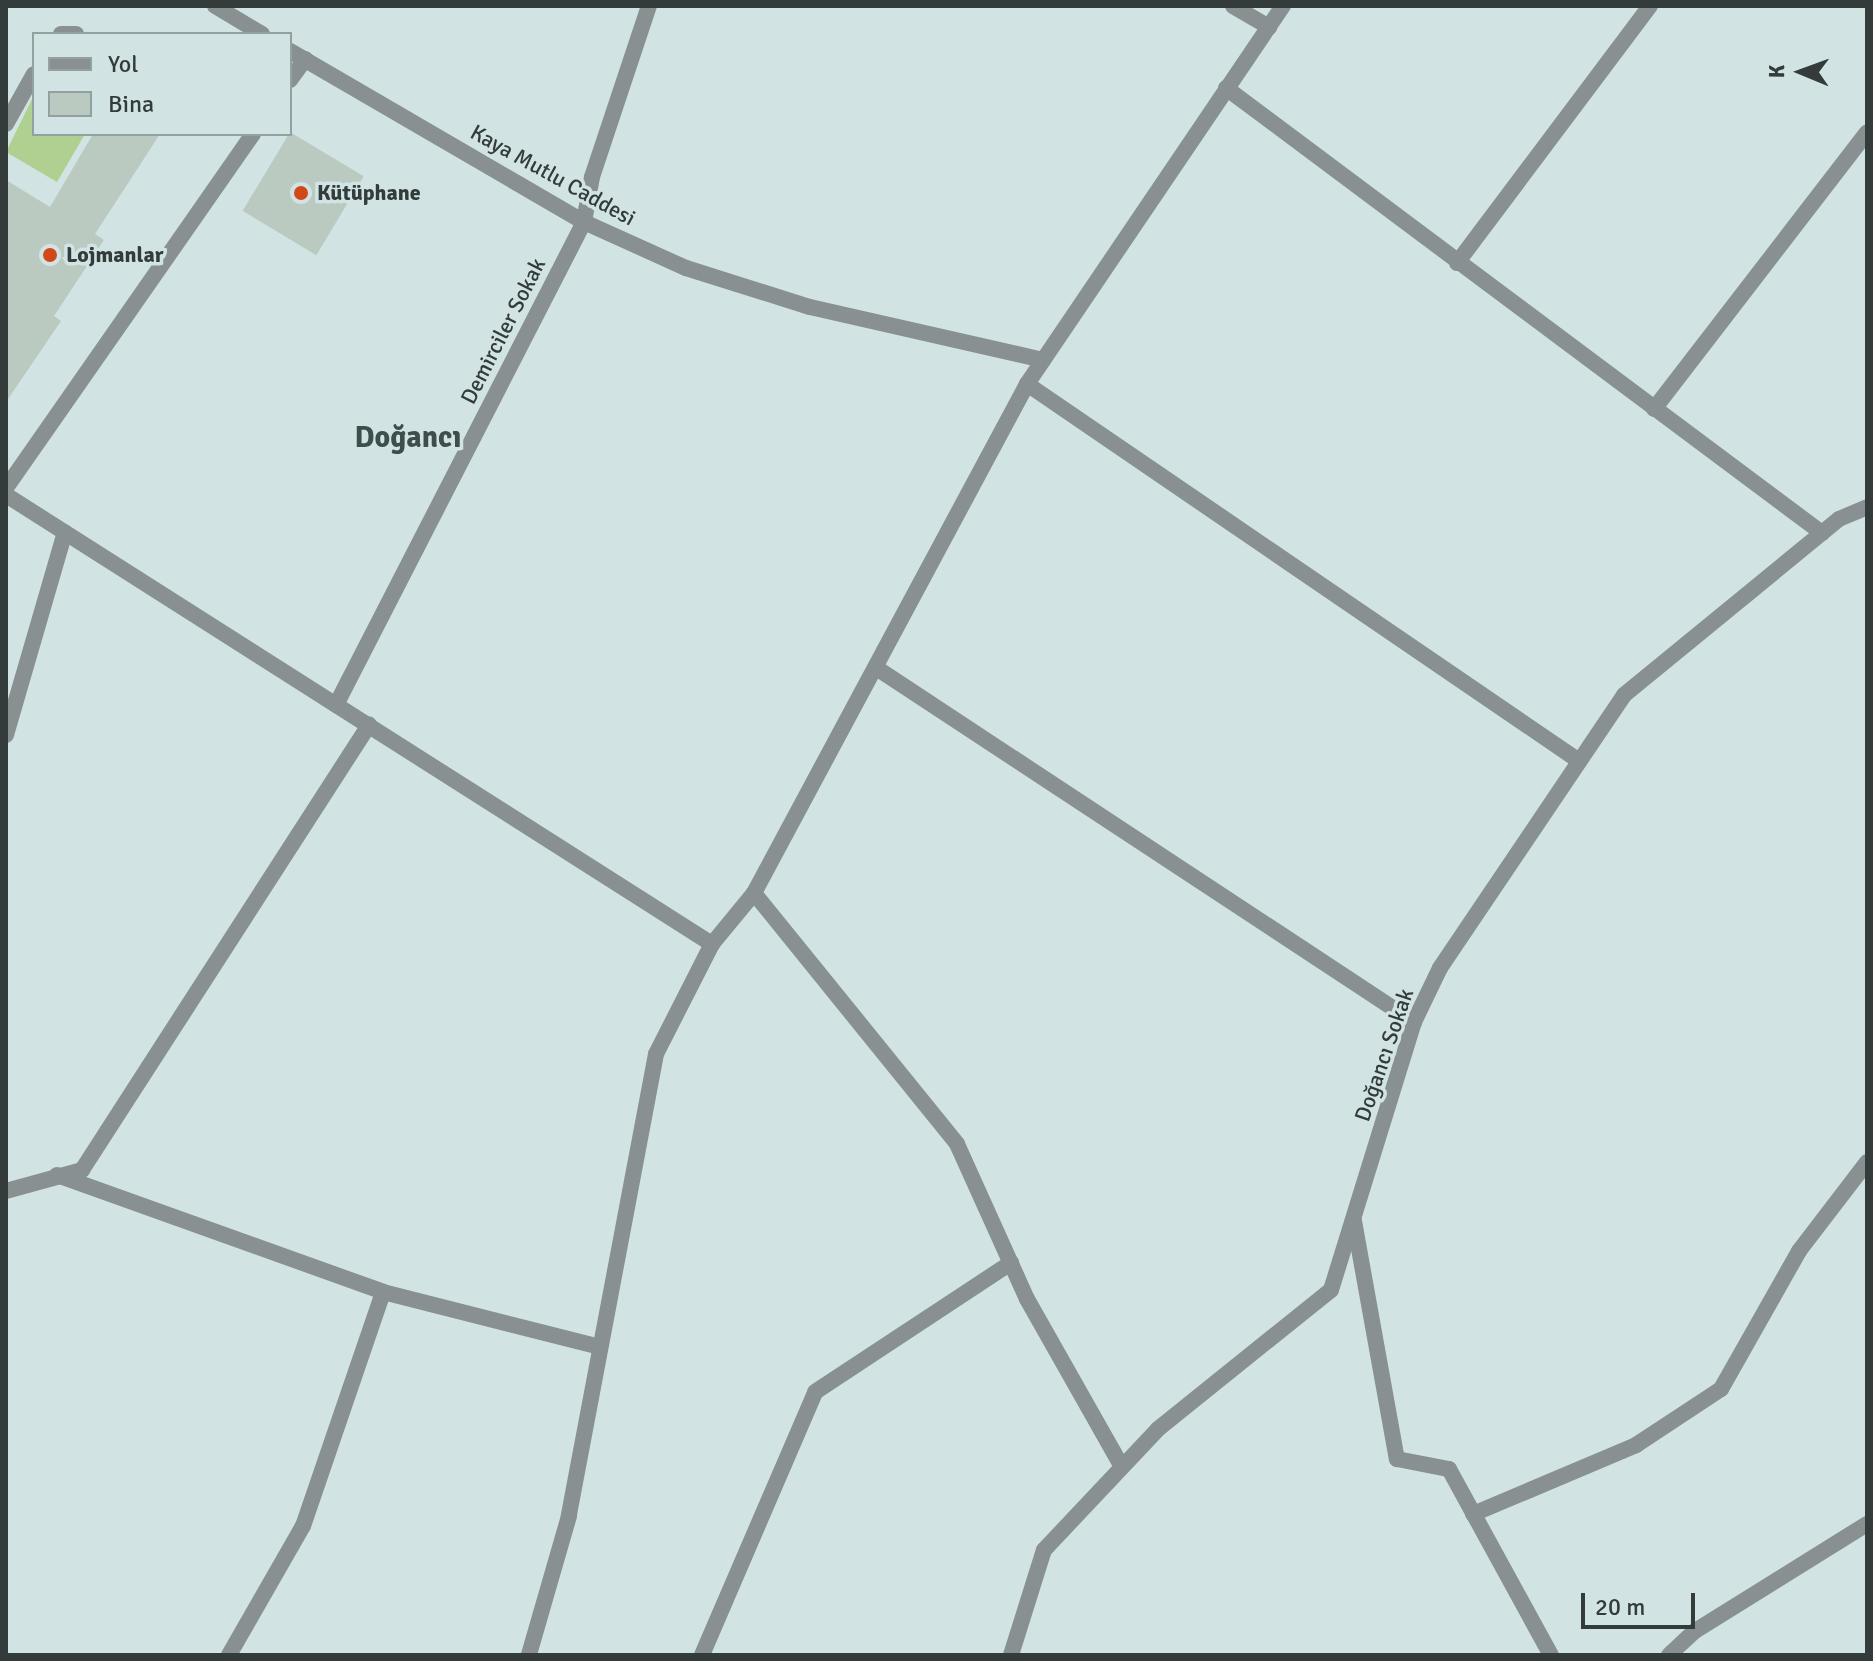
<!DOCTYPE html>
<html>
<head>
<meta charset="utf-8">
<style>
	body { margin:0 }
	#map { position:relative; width:1873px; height:1661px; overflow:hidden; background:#d1e4e3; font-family:Signika,sans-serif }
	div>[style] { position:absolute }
	.green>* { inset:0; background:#afd090 }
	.building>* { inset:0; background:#bacac1; transform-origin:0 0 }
	.service>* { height:16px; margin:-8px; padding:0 8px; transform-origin:8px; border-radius:8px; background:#889092 }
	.minor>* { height:16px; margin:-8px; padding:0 8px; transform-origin:8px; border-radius:8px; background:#889092 }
	.dots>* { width:22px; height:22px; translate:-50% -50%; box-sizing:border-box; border:4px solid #d1e4e3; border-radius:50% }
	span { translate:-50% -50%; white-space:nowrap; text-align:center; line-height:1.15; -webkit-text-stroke:7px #d1e4e3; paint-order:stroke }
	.street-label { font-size:22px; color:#333b3b }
	.poi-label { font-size:22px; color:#333b3b; font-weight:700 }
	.left { translate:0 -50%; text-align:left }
	.district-label { font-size:30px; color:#3e4e4d; font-weight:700 }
	.frame { position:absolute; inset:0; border:8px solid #333b3b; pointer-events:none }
	.legend { position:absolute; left:32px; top:32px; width:260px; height:104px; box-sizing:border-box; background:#d1e4e3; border:2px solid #92a0a0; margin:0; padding:10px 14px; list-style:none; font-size:24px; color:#333b3b }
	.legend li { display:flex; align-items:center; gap:16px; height:40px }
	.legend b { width:40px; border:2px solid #92a0a0 }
	.north { position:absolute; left:1761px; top:32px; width:80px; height:80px; -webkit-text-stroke:6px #d1e4e3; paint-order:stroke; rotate:271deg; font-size:22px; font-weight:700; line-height:32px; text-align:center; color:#333b3b }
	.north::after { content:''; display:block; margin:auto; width:28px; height:36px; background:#333b3b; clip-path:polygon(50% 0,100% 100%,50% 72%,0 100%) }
	.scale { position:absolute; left:1581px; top:1593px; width:114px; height:36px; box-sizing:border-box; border:4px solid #333b3b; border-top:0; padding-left:10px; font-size:24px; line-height:28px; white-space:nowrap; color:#333b3b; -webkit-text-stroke:6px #d1e4e3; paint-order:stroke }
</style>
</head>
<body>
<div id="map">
	<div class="green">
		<div style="clip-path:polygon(34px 95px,34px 134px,85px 134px,57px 182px,6px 152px)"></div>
	</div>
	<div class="building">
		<div style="left:290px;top:132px;width:86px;height:92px;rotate:31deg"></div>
		<div style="clip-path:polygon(93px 134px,160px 134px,95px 234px,104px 240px,54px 316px,61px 321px,6px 402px,6px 180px,50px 207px)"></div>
	</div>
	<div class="service">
		<div style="left:61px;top:34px;width:15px"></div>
		<div style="left:6px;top:124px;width:57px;rotate:-60.8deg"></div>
	</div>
	<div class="minor">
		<div style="left:215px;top:6px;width:55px;rotate:30.8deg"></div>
		<div style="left:1233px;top:6px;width:42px;rotate:30.3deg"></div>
		<div style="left:290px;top:51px;width:340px;rotate:30.2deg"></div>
		<div style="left:584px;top:222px;width:112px;rotate:24.3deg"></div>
		<div style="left:686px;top:268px;width:130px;rotate:17.5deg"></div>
		<div style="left:810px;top:307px;width:239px;rotate:12.8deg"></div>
		<div style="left:290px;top:80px;width:26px;rotate:-54deg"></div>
		<div style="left:1226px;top:88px;width:744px;rotate:36.75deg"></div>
		<div style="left:1457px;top:263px;width:321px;rotate:-53.1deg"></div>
		<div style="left:1027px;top:384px;width:668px;rotate:34.33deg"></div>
		<div style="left:1654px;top:409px;width:349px;rotate:-52.4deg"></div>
		<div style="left:6px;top:488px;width:432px;rotate:-55.1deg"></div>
		<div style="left:6px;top:495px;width:837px;rotate:32.46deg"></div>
		<div style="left:712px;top:944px;width:123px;rotate:117deg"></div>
		<div style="left:656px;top:1054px;width:470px;rotate:100.7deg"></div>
		<div style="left:569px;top:1516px;width:145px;rotate:106.1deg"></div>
		<div style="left:878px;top:669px;width:642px;rotate:33.37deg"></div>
		<div style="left:336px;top:705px;width:543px;rotate:-62.82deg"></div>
		<div style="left:584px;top:222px;width:46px;rotate:-79.9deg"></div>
		<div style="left:592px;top:177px;width:180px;rotate:-71.6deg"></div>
		<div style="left:6px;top:735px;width:211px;rotate:-73.8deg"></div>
		<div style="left:754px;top:893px;width:323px;rotate:51deg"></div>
		<div style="left:957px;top:1144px;width:170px;rotate:65.7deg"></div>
		<div style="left:1027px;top:1299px;width:193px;rotate:60.5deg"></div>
		<div style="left:712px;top:944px;width:66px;rotate:-50.5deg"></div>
		<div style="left:754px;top:893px;width:578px;rotate:-61.79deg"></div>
		<div style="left:1027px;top:384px;width:457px;rotate:-55.9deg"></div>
		<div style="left:57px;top:1175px;width:346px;rotate:19.7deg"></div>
		<div style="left:6px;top:1191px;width:79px;rotate:-15.4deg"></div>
		<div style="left:82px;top:1170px;width:530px;rotate:-57.18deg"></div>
		<div style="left:1354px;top:1221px;width:242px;rotate:79.8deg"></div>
		<div style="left:1397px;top:1459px;width:53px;rotate:10.9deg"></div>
		<div style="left:1449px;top:1469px;width:212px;rotate:61.3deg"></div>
		<div style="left:1473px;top:1514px;width:177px;rotate:-22.9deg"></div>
		<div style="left:1636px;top:1445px;width:102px;rotate:-33.4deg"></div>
		<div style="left:1721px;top:1389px;width:159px;rotate:-60.5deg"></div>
		<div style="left:1799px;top:1251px;width:112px;rotate:-52.6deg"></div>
		<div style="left:229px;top:1655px;width:149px;rotate:-60.2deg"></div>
		<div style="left:303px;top:1526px;width:247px;rotate:-71.1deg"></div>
		<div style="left:383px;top:1292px;width:224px;rotate:14.2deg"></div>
		<div style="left:702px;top:1655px;width:286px;rotate:-66.7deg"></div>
		<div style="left:815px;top:1392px;width:235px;rotate:-33.4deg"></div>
		<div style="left:1011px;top:1655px;width:110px;rotate:-72.6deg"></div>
		<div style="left:1044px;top:1550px;width:166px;rotate:-46.7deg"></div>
		<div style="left:1158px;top:1429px;width:222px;rotate:-38.8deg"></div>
		<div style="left:1331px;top:1290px;width:281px;rotate:-72.8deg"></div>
		<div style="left:1414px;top:1022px;width:60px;rotate:-64.3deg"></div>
		<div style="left:1440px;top:968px;width:329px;rotate:-56deg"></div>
		<div style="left:1624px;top:695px;width:278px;rotate:-39.3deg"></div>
		<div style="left:1839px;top:519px;width:30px;rotate:-23deg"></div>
		<div style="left:1669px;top:1655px;width:35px;rotate:-43deg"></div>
		<div style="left:1695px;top:1631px;width:203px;rotate:-31.9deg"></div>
	</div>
	<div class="dots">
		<div style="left:301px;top:193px;background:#d14918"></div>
		<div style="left:50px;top:255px;background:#d14918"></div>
	</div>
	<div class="street-label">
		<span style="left:553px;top:175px;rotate:29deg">Kaya Mutlu Caddesi</span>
		<span style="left:503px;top:331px;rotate:-63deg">Demirciler Sokak</span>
		<span style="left:1384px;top:1055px;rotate:-71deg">Doğancı Sokak</span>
	</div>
	<div class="poi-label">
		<span class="left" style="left:317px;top:193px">Kütüphane</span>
		<span class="left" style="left:66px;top:255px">Lojmanlar</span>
	</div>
	<div class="district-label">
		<span style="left:408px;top:438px">Doğancı</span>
	</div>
	<div class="frame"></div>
	<ul class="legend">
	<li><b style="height:10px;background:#889092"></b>Yol</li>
	<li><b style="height:22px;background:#bacac1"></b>Bina</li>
	</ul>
	<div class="north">K</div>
	<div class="scale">20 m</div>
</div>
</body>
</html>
